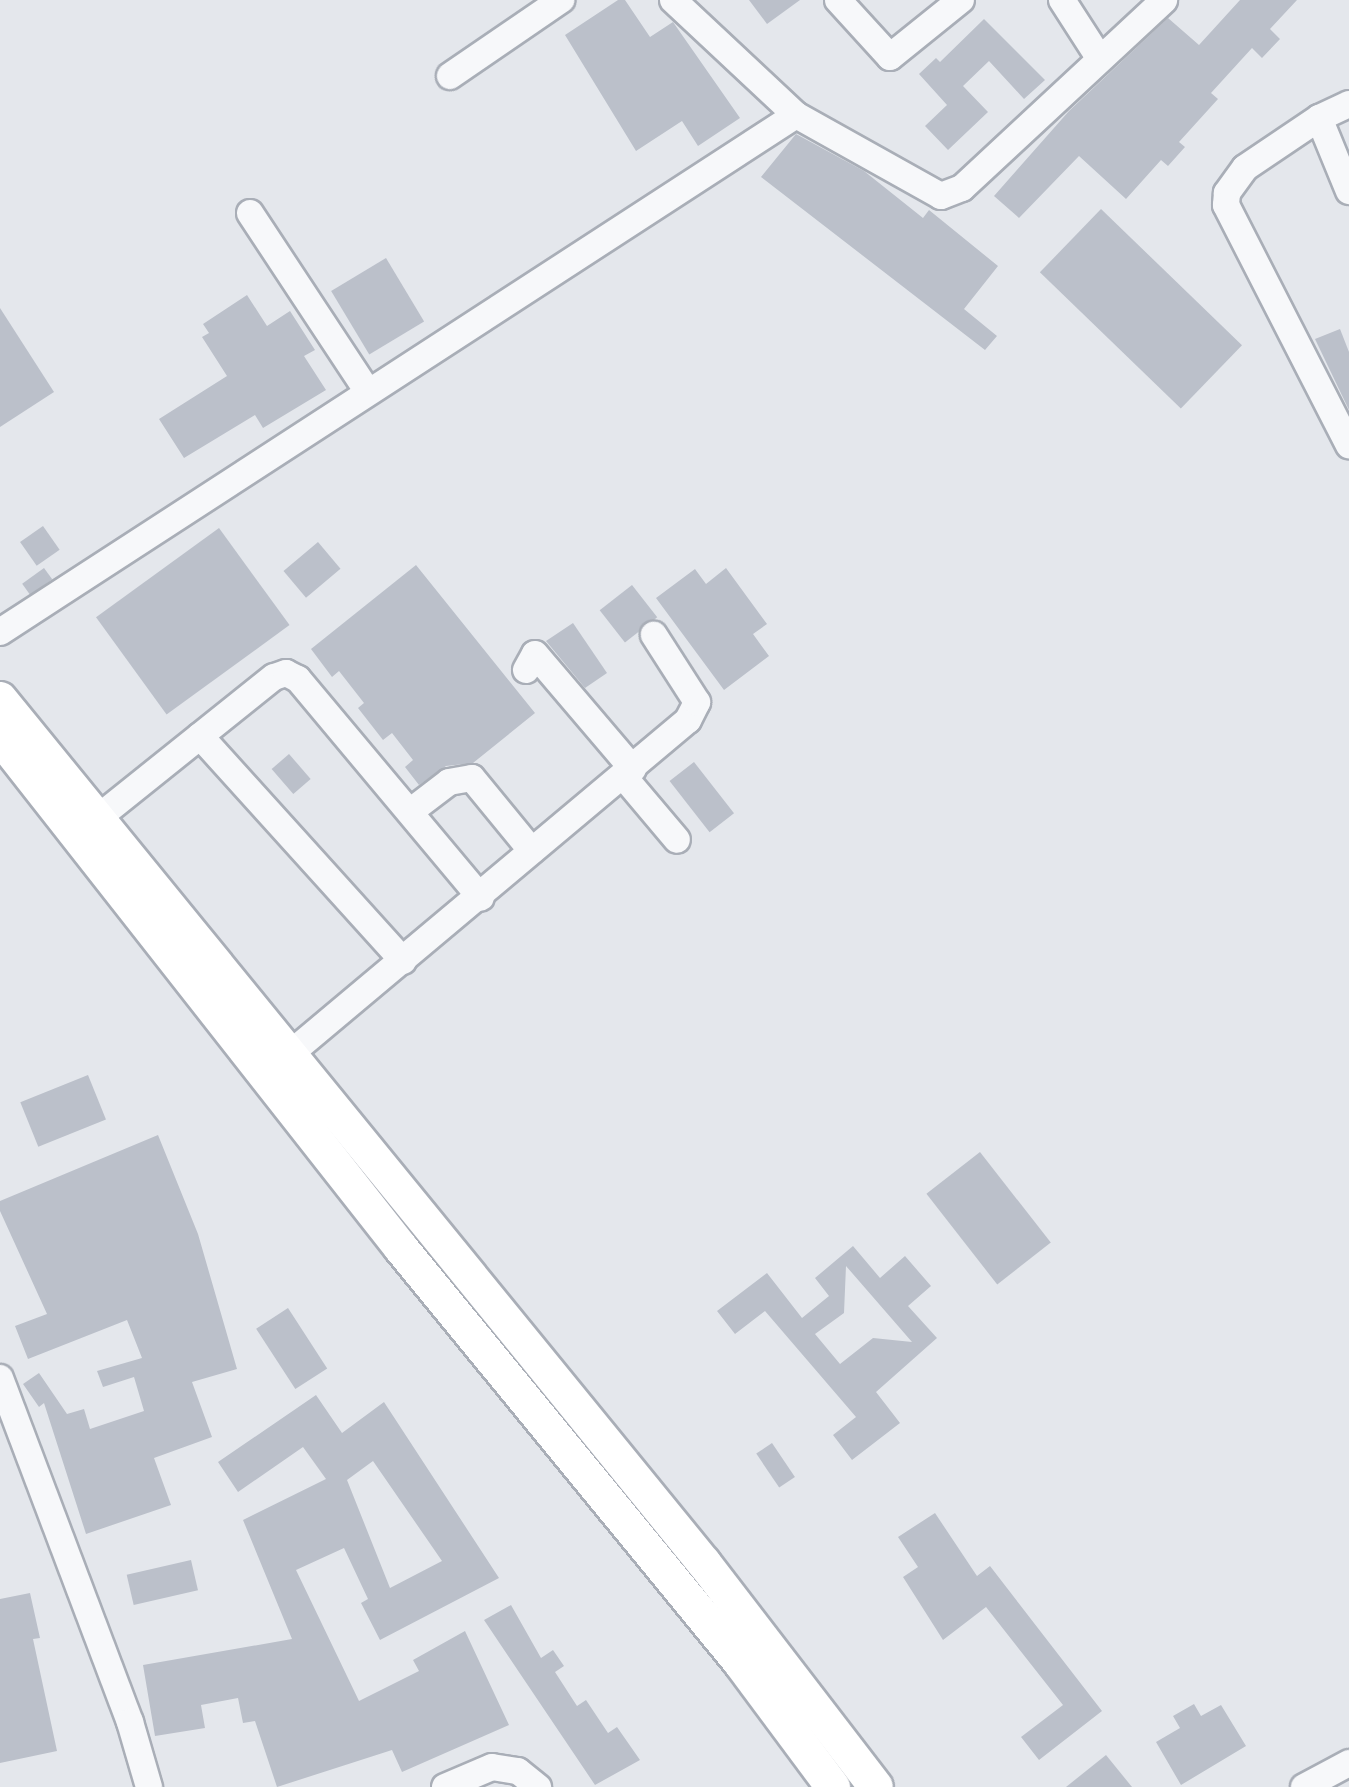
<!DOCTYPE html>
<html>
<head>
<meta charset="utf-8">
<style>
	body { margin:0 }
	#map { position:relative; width:1349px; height:1787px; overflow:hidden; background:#e4e7ec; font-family:"Roboto Condensed",sans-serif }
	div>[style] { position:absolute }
	.building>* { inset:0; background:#bbc0ca; transform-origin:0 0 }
	.roads { filter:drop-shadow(2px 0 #a9aeb7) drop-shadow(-2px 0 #a9aeb7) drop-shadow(0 2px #a9aeb7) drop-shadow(0 -2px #a9aeb7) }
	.minor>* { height:26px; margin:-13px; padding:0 13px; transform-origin:13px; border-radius:13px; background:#f7f8fa }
	.major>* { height:34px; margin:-17px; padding:0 17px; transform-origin:17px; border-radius:17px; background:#fff }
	span { translate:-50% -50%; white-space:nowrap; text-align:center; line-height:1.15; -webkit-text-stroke:6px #f4f6f9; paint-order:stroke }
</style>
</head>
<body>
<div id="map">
	<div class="building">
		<div style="clip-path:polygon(618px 0,625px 0,650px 37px,673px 22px,740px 118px,698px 146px,682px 121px,636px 151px,565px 35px)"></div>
		<div style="clip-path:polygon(749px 0,800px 0,767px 24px)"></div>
		<div style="clip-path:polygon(1240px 0,1297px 0,1270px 29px,1280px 39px,1262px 58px,1252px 48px,1211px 93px,1218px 99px,1179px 142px,1185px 147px,1168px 166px,1161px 160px,1126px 199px,1079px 156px,1019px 218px,994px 196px,1069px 111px,1168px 18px,1199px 45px)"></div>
		<div style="clip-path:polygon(984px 19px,1045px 80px,1024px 99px,989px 61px,963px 86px,988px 112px,948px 150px,925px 126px,947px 105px,919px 74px,936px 58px,940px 62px)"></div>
		<div style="clip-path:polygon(796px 134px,864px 171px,923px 218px,929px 210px,998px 266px,964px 309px,997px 336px,985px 350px,761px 177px)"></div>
		<div style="left:1101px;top:209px;width:196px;height:88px;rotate:44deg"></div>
		<div style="left:386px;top:258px;width:74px;height:64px;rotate:59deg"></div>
		<div style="clip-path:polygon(247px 295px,267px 326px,290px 311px,315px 350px,304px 356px,326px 390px,263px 428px,255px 415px,184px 458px,159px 419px,227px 376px,202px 337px,209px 333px,203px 324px)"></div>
		<div style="clip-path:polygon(0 308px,54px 392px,0 427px)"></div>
		<div style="clip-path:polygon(1340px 329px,1349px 352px,1349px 410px,1315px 339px)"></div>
		<div style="left:43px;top:526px;width:29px;height:28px;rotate:55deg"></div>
		<div style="left:219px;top:528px;width:120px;height:152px;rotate:54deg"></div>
		<div style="left:318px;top:542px;width:35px;height:45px;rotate:50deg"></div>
		<div style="clip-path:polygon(416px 565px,535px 713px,473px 763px,446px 766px,419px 785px,405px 767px,413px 760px,392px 733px,383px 740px,358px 708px,364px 703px,339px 671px,332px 677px,311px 649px)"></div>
		<div style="left:44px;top:568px;width:14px;height:27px;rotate:54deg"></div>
		<div style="clip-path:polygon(726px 568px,767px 624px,753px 634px,769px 656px,724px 690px,656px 598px,695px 569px,706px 584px)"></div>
		<div style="left:632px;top:585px;width:41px;height:41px;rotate:52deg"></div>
		<div style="clip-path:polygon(573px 623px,607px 673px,585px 688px,546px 641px)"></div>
		<div style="left:289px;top:754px;width:33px;height:23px;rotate:49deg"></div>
		<div style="left:694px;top:762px;width:65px;height:31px;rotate:52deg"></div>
		<div style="left:88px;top:1075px;width:48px;height:73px;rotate:68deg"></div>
		<div style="clip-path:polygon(158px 1135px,198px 1234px,237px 1369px,192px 1382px,212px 1437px,154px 1458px,171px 1505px,86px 1534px,44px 1403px,39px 1407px,23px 1384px,39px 1373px,67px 1414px,84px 1409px,90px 1429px,144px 1411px,134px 1377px,103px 1387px,97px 1371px,142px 1358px,127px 1320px,28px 1359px,15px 1326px,47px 1314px,0 1211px,0 1201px)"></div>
		<div style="left:980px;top:1152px;width:115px;height:68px;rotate:52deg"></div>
		<div style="clip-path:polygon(evenodd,853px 1246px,880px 1278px,905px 1256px,931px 1286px,908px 1306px,937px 1338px,876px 1392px,900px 1423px,852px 1460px,833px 1435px,856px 1417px,765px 1311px,735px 1334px,717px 1311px,767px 1273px,802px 1318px,829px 1296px,815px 1278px,853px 1246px,846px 1266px,912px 1342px,873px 1338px,840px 1364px,815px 1334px,844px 1313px,846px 1266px)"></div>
		<div style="left:288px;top:1308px;width:72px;height:38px;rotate:57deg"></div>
		<div style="clip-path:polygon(evenodd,316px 1395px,342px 1433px,384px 1402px,499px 1578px,380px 1640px,361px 1603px,368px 1599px,344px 1548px,296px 1570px,359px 1701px,419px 1671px,413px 1660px,465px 1631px,509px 1725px,402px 1772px,392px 1750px,277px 1787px,255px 1721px,243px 1723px,238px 1698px,201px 1705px,205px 1728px,155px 1736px,143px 1665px,292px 1639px,243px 1520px,326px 1479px,303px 1447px,238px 1492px,218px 1462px,316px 1395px,373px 1461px,442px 1561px,390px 1588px,347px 1480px,373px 1461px)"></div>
		<div style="left:772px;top:1443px;width:41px;height:19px;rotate:56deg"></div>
		<div style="clip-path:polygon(935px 1513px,977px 1576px,990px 1566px,1102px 1711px,1039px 1760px,1021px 1737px,1063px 1705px,986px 1607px,943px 1640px,903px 1577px,918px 1567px,898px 1537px)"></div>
		<div style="left:191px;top:1560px;width:31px;height:66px;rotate:77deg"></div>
		<div style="clip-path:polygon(30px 1593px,40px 1638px,33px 1639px,57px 1751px,0 1763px,0 1599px)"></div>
		<div style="clip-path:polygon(511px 1605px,541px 1658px,553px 1650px,564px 1666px,555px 1672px,577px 1706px,586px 1700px,608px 1733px,617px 1727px,640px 1760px,595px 1785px,484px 1620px)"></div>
		<div style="clip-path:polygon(1194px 1704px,1201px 1716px,1221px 1705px,1246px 1746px,1181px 1785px,1156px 1742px,1180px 1728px,1173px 1716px)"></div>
		<div style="clip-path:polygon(1106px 1755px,1132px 1787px,1066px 1787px)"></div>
	</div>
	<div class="roads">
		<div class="minor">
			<div style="left:673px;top:0;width:168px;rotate:43.1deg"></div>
			<div style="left:796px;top:115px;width:166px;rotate:29.2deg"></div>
			<div style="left:941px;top:196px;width:22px;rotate:-21deg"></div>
			<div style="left:962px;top:188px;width:276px;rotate:-42.9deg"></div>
			<div style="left:838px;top:0;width:77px;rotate:47.6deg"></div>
			<div style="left:890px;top:57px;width:91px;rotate:-38.8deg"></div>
			<div style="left:1062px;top:0;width:70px;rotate:57.2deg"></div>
			<div style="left:450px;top:76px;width:135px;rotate:-34.4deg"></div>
			<div style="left:1349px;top:104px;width:33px;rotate:155deg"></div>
			<div style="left:1319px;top:118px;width:89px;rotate:146deg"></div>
			<div style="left:1245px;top:168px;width:31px;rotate:126deg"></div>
			<div style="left:1227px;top:193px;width:12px;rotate:95deg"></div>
			<div style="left:1226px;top:205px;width:270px;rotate:62.9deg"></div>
			<div style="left:1319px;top:118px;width:79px;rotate:67.7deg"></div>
			<div style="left:250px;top:213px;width:214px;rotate:56.6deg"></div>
			<div style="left:0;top:632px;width:949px;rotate:-33deg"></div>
			<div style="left:526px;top:670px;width:18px;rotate:-61deg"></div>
			<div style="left:535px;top:654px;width:151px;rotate:49.6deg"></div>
			<div style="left:200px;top:736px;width:303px;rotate:47.9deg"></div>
			<div style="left:624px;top:777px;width:82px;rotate:49.9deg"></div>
			<div style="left:411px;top:811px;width:48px;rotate:-37.3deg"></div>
			<div style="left:449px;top:782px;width:23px;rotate:-10deg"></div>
			<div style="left:472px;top:778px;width:94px;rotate:50.6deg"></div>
			<div style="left:99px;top:817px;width:224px;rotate:-38.7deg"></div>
			<div style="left:274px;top:677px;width:13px;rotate:-18deg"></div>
			<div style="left:286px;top:673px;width:13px;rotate:27deg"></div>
			<div style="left:298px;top:679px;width:285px;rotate:50.1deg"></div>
			<div style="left:291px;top:1053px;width:518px;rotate:-39.99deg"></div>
			<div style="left:688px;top:720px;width:20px;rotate:-63deg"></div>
			<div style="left:697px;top:702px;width:80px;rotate:-122.7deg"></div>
			<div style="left:0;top:1378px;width:368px;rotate:69.3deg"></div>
			<div style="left:130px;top:1722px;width:68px;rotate:73.7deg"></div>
			<div style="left:445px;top:1787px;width:51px;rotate:-23.1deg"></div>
			<div style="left:492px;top:1767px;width:26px;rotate:9deg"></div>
			<div style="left:518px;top:1771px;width:26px;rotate:39deg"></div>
			<div style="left:1304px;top:1787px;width:51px;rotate:-28.1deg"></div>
		</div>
		<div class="major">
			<div style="left:0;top:699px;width:1115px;rotate:50.83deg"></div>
			<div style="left:704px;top:1563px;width:282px;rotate:52.5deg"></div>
			<div style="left:0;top:737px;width:650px;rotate:51.88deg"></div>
			<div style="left:401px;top:1248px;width:535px;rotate:50.69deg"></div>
			<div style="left:740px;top:1662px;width:156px;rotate:53.4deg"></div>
		</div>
	</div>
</div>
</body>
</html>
